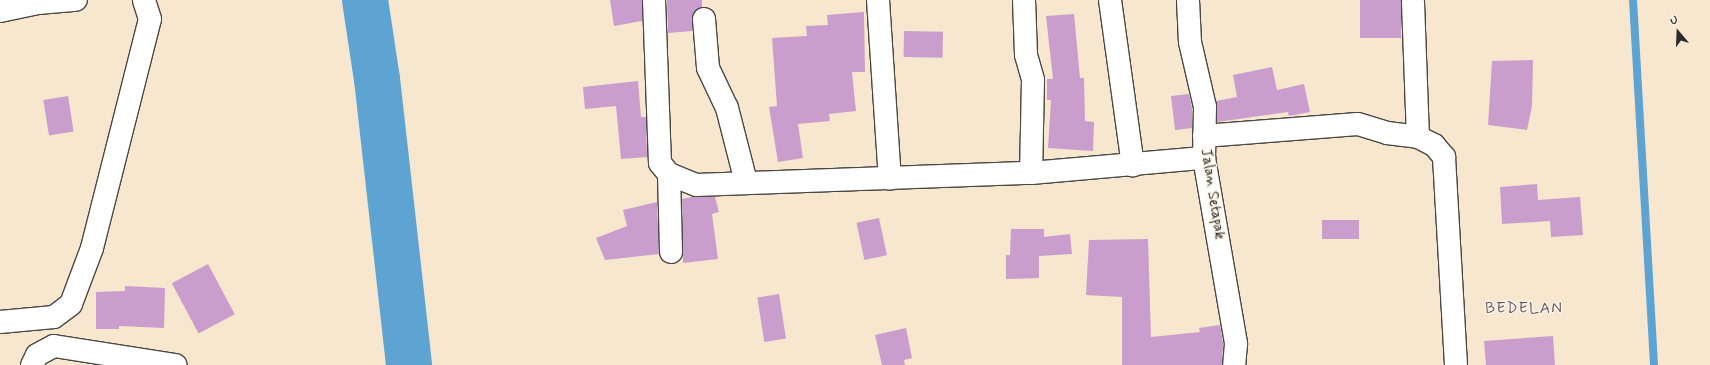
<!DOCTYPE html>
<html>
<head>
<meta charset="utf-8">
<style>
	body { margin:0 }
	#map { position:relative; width:1710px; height:365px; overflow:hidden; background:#f7e7cf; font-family:Mynerve,sans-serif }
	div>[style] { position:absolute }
	.stream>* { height:8px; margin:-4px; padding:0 4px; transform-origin:4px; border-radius:4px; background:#5da4d3 }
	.river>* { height:46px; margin:-23px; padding:0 23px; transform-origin:23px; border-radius:23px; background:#5da4d3 }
	.building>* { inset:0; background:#c99ecd; transform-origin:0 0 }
	.roads { filter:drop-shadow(1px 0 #4a4744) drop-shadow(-1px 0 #4a4744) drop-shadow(0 1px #4a4744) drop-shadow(0 -1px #4a4744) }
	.minor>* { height:22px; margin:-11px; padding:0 11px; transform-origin:11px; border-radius:11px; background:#fff }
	span { translate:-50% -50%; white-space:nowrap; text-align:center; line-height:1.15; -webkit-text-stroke:3px #fcf5e5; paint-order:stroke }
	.street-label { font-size:15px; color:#2b2b2b }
	.neighbourhood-label { font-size:16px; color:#625364; letter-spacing:1px }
	.north { position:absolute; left:1658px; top:12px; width:40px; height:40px; -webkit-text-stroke:3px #fcf5e5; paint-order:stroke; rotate:341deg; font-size:11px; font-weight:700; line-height:16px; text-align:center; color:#2b2b2b }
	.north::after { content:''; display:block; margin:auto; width:14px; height:18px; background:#2b2b2b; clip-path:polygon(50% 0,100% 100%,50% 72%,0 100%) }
</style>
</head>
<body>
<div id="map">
	<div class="stream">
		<div style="left:1633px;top:0;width:366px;rotate:86.7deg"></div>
	</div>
	<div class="river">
		<div style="left:365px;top:0;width:80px;rotate:81.4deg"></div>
		<div style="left:377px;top:79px;width:288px;rotate:83.6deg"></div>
	</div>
	<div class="building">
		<div style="clip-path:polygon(610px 0,642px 0,642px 21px,614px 26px)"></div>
		<div style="clip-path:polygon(667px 0,702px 0,702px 7px,693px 14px,692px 31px,668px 33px)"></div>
		<div style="left:1360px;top:0;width:41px;height:38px"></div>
		<div style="clip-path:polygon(864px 12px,865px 72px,852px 72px,856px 111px,829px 114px,830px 121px,798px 124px,803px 158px,778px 162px,769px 107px,777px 106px,772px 38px,807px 36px,806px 26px,828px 25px,827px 15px)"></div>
		<div style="clip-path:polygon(1074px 14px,1080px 78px,1084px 78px,1085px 121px,1094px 122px,1093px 151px,1048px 148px,1051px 100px,1047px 100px,1047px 79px,1053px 79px,1046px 16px)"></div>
		<div style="left:904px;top:31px;width:39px;height:26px;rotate:1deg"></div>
		<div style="clip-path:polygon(1533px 60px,1532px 106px,1527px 130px,1488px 125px,1492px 61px)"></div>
		<div style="clip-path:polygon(1272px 67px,1277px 90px,1304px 84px,1310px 112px,1289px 116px,1288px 112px,1217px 122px,1216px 101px,1237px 97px,1233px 75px)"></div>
		<div style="clip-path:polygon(638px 81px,641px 117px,646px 117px,647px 157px,621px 159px,616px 106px,585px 109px,583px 87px)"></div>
		<div style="clip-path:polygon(1189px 94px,1192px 108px,1192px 128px,1175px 130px,1171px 96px)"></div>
		<div style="left:68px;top:96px;width:36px;height:25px;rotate:81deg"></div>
		<div style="clip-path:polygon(1537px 184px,1538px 200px,1580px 197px,1583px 235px,1551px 237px,1550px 221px,1502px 224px,1500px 187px)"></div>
		<div style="clip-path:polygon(692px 197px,715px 197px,719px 212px,712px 214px,718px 259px,683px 263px,682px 199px)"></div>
		<div style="clip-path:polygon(657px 202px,659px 254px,605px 260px,596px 238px,627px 226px,623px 210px)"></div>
		<div style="left:879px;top:218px;width:38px;height:23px;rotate:78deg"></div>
		<div style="left:1322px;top:220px;width:37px;height:19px"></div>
		<div style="clip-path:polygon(1011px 229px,1044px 229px,1044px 237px,1070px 234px,1072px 254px,1039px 256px,1039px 278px,1006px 279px,1006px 255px,1010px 255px)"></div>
		<div style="clip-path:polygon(1148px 239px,1151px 337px,1200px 332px,1199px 328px,1220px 325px,1223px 344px,1222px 365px,1122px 365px,1122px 297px,1086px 295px,1089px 240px)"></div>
		<div style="left:208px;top:264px;width:57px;height:41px;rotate:62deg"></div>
		<div style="clip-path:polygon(125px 286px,165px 288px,164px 328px,119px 326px,119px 329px,96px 329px,96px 292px,125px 291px)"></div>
		<div style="left:779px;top:294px;width:45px;height:22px;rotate:81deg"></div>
		<div style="clip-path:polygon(906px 328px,912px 358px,904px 360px,905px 365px,882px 365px,875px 335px)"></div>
		<div style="clip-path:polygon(1553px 336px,1555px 365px,1486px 365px,1484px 341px)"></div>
	</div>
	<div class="roads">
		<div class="minor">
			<div style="left:654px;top:0;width:163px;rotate:87.9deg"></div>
			<div style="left:660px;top:163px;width:14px;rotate:51deg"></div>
			<div style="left:669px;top:174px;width:29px;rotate:22deg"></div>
			<div style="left:696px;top:185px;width:335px;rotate:-2.1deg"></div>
			<div style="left:1031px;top:173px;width:174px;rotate:-5deg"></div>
			<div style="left:878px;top:0;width:179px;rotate:86.2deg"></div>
			<div style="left:1024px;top:0;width:55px;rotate:87.9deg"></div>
			<div style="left:1026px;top:55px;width:26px;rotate:74deg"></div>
			<div style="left:1033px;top:80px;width:93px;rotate:91.2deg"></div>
			<div style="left:1110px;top:0;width:167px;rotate:82.1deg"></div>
			<div style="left:1188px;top:0;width:42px;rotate:87.3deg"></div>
			<div style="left:1190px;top:42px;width:67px;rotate:77deg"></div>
			<div style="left:1205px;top:107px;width:51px;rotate:91.1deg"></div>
			<div style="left:1204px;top:158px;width:189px;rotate:80.2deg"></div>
			<div style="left:1236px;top:344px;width:21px;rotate:95deg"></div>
			<div style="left:1413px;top:2px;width:135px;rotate:87.9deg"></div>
			<div style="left:0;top:11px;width:39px;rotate:-12deg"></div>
			<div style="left:38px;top:3px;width:38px;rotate:-5deg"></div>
			<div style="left:704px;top:19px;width:49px;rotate:85.3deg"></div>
			<div style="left:708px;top:68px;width:44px;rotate:64.6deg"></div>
			<div style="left:727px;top:108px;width:76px;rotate:75.6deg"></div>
			<div style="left:1204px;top:136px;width:154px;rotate:-4.5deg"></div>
			<div style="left:1358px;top:124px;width:30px;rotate:17deg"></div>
			<div style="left:1387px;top:133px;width:31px;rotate:7deg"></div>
			<div style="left:1418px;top:137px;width:18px;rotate:27deg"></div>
			<div style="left:1434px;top:145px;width:16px;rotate:50deg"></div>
			<div style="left:1444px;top:157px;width:208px;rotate:86.7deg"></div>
			<div style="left:669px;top:174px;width:78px;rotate:88.5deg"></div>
			<div style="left:0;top:322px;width:54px;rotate:-5.3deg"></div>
			<div style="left:54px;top:317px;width:21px;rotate:-37deg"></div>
			<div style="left:71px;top:304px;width:60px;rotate:-69.4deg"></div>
			<div style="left:92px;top:248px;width:236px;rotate:-75.8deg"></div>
			<div style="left:150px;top:19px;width:20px;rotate:-108deg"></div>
			<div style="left:32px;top:365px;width:11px;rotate:-63deg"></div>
			<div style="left:37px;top:355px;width:19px;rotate:-28deg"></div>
			<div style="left:54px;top:346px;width:123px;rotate:8.9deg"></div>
		</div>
	</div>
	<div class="street-label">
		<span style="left:1212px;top:194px;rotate:81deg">Jalan Setapak</span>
	</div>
	<div class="neighbourhood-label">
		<span style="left:1524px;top:309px">BEDELAN</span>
	</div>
	<div class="north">U</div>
</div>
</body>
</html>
